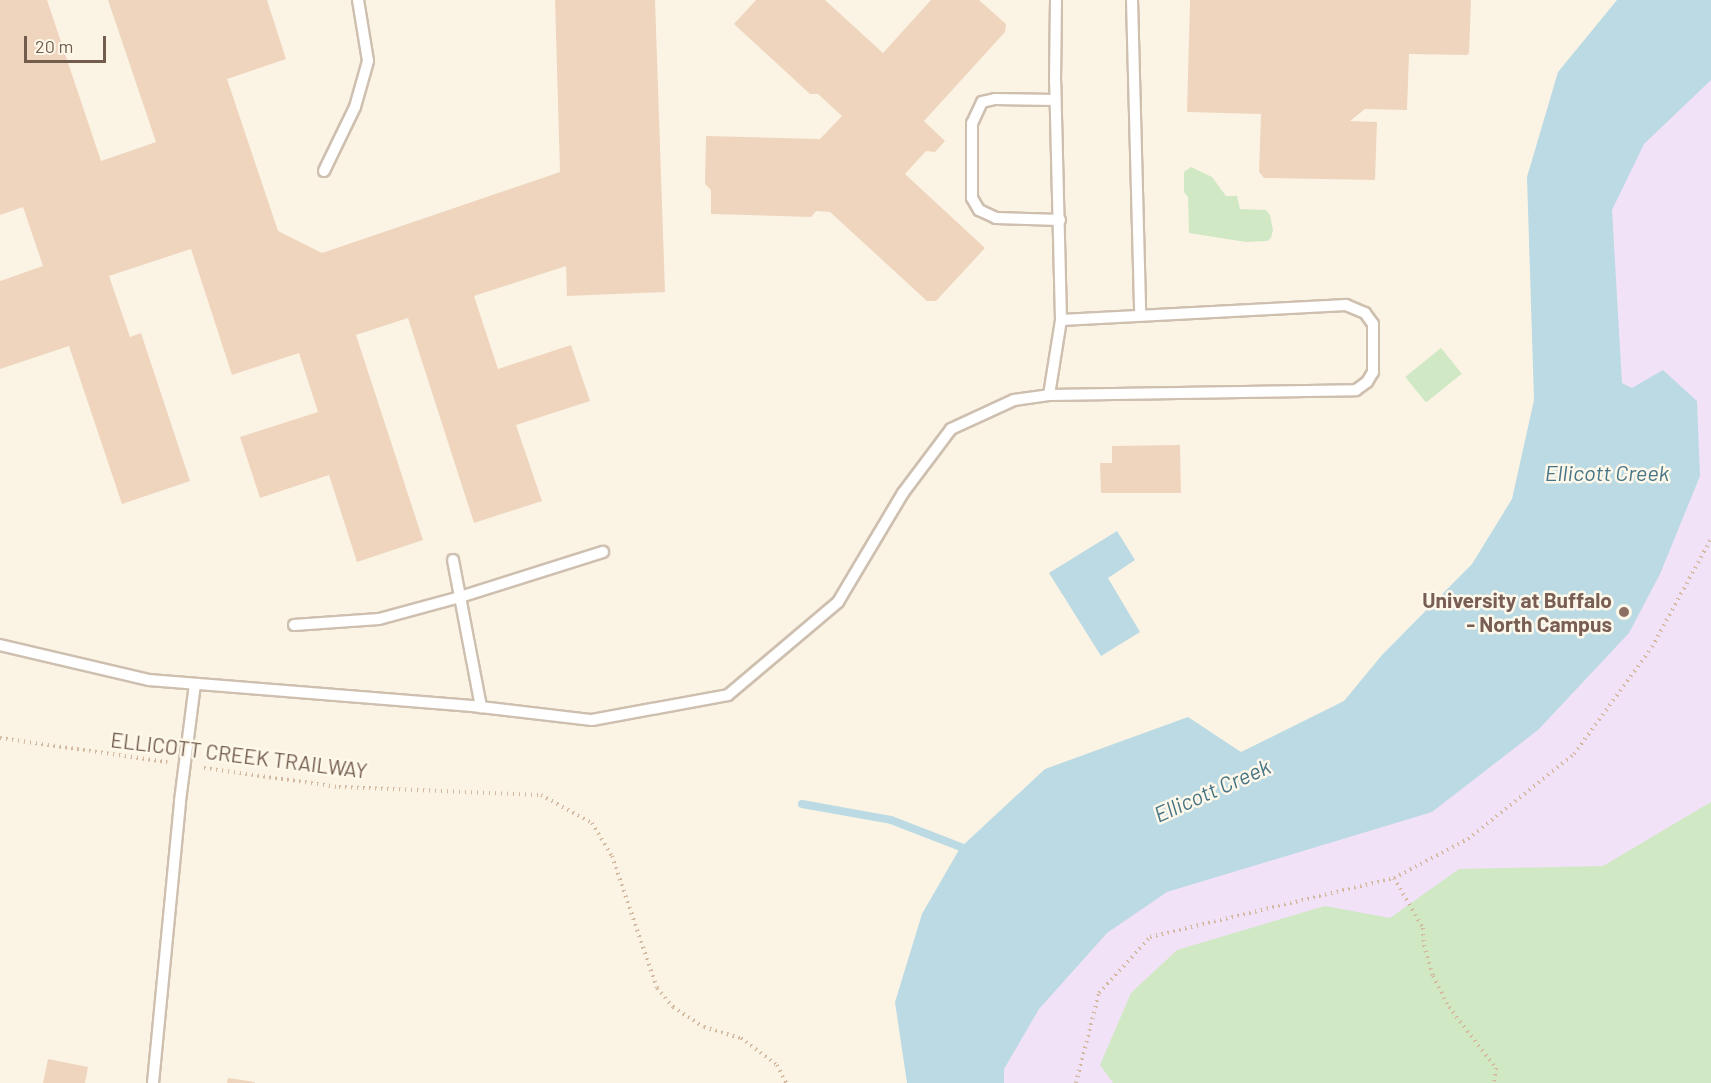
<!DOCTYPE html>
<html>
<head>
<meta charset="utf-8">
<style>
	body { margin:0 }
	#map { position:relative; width:1711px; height:1083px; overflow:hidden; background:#fbf4e5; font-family:Barlow,sans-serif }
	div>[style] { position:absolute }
	.education>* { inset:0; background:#f1e2f7 }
	.green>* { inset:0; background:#d0e8c4; transform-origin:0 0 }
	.water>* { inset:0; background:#bbdae3 }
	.stream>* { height:8px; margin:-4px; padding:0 4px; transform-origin:4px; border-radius:4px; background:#bbdae3 }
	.building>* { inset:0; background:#efd5be }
	.path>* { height:4px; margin-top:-2px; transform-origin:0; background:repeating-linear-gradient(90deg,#d4b9a1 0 1.5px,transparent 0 6px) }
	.roads { filter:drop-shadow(2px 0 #cebfaf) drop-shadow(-2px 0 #cebfaf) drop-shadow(0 2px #cebfaf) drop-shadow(0 -2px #cebfaf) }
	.lane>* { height:10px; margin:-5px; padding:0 5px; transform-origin:5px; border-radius:5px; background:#fff }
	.dots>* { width:16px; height:16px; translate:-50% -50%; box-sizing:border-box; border:3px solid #fef8eb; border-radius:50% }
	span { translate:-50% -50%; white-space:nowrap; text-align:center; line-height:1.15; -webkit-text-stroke:5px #fef8eb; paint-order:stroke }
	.education-label { font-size:21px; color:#785e54; font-weight:700 }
	.right { translate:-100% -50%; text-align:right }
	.street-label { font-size:21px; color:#725c4c }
	.water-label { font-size:22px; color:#477585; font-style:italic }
	.scale { position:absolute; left:24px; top:36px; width:82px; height:27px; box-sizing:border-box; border:3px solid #725c4c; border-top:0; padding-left:8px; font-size:18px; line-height:21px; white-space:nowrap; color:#725c4c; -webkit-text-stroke:4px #fef8eb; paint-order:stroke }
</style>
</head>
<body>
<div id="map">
	<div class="education">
		<div style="clip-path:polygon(1711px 0,1711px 1083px,969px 1083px,1030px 870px,1277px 760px,1622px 486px,1572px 184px)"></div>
	</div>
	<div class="green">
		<div style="clip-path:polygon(1191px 167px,1212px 177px,1226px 196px,1237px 196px,1240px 209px,1266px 210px,1270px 215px,1273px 230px,1271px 238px,1267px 241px,1246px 242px,1189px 233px,1188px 197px,1184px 192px,1184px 172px)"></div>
		<div style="left:1441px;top:348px;width:33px;height:46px;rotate:51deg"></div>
		<div style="clip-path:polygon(1711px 802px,1711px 1083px,1113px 1083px,1100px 1065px,1131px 993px,1177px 950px,1325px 906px,1390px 918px,1459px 869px,1603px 866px)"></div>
	</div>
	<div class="water">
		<div style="clip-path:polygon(1617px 0,1711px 0,1711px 80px,1644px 144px,1612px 210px,1622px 383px,1632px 388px,1663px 370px,1697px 401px,1700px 476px,1660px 574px,1629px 633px,1538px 730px,1432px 812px,1167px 892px,1107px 933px,1039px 1009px,1004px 1069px,1004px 1083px,907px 1083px,895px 1002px,922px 914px,960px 848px,1045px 769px,1188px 717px,1241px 752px,1344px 701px,1382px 655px,1472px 564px,1512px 499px,1534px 400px,1527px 177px,1558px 72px)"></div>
		<div style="clip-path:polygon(1117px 531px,1135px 560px,1108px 578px,1140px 632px,1101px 656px,1049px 573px)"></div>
	</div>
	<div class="stream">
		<div style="left:802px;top:804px;width:90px;rotate:10.2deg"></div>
		<div style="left:891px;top:820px;width:86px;rotate:21.2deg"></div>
	</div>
	<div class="building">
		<div style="clip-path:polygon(0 0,47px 0,101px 161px,156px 142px,108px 0,267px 0,286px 59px,227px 79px,278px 231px,322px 253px,560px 172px,555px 0,655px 0,665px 292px,567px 296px,566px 266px,474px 296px,498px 369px,571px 345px,590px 401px,516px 425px,542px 501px,474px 523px,408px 318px,356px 335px,423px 540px,357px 562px,329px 475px,260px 498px,240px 437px,318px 412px,299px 353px,232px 375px,191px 249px,109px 276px,130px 337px,141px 333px,190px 481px,122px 504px,69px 346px,0 369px,0 281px,43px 266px,23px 207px,0 215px)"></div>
		<div style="clip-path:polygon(756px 0,825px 0,883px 53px,931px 0,979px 0,1006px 24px,1005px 32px,924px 121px,945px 141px,935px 152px,926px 151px,905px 174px,985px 248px,936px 301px,927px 301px,830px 212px,816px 211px,811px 217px,711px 214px,711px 190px,705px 184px,706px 136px,820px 139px,842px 116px,818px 94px,810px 94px,734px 24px)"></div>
		<div style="clip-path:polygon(1190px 0,1471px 0,1469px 53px,1467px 55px,1409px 54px,1407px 110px,1365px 109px,1350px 121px,1377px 122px,1375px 180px,1264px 178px,1259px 172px,1261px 114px,1187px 112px)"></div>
		<div style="clip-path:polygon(1180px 445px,1181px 493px,1101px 493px,1100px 463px,1112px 463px,1112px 446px)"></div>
		<div style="clip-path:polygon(48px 1059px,88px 1067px,85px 1083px,43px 1083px)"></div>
		<div style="clip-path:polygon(228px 1078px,255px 1082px,255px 1083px,227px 1083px)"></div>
	</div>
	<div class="path">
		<div style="left:0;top:738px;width:169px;rotate:8.2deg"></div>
		<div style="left:204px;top:768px;width:136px;rotate:8deg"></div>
		<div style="left:339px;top:787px;width:202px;rotate:2.3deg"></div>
		<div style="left:541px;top:795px;width:58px;rotate:28.8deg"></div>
		<div style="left:592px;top:823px;width:39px;rotate:59deg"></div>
		<div style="left:612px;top:856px;width:139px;rotate:71.2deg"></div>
		<div style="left:657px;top:988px;width:25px;rotate:50deg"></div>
		<div style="left:673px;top:1007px;width:37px;rotate:33deg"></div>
		<div style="left:704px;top:1027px;width:39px;rotate:17deg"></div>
		<div style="left:741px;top:1038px;width:45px;rotate:36.9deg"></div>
		<div style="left:777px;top:1065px;width:20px;rotate:63deg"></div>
		<div style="left:1394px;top:878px;width:58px;rotate:59.9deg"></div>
		<div style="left:1423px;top:928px;width:17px;rotate:87deg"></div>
		<div style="left:1424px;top:945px;width:32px;rotate:74deg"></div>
		<div style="left:1433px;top:976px;width:35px;rotate:63deg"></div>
		<div style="left:1449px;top:1007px;width:77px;rotate:52.4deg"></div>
		<div style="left:1496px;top:1068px;width:15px;rotate:98deg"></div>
		<div style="left:1076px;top:1083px;width:93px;rotate:-75.7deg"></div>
		<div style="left:1099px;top:993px;width:76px;rotate:-47.7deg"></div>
		<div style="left:1150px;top:937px;width:251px;rotate:-13.6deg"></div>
		<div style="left:1394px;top:878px;width:84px;rotate:-27.8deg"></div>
		<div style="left:1468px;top:839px;width:136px;rotate:-38.7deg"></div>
		<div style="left:1574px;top:754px;width:132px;rotate:-53.9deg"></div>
		<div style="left:1652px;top:647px;width:123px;rotate:-61.4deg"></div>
	</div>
	<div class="roads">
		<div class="lane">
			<div style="left:1132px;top:0;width:315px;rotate:88.5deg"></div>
			<div style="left:1055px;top:100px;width:60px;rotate:-179deg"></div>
			<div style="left:995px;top:99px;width:13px;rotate:167deg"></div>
			<div style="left:982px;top:102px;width:23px;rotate:115deg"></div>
			<div style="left:972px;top:123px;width:75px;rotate:90deg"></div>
			<div style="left:972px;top:198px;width:14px;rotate:60deg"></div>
			<div style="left:979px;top:210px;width:19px;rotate:25deg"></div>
			<div style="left:996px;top:218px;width:64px;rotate:1.8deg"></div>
			<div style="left:324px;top:171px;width:71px;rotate:-64.2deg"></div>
			<div style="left:355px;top:107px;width:48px;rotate:-74.2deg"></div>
			<div style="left:368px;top:61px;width:62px;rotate:-99.3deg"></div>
			<div style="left:1049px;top:395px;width:76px;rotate:-80.9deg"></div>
			<div style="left:1061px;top:320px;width:238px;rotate:-91.4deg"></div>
			<div style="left:1055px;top:82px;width:82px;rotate:-89.3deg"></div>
			<div style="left:453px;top:560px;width:150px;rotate:79.2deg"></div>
			<div style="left:294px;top:625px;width:85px;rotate:-4deg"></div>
			<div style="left:379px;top:619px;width:84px;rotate:-15.2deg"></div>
			<div style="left:460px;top:597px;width:150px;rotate:-17.5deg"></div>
			<div style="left:0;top:645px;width:153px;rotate:13.2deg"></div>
			<div style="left:149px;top:680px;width:324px;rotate:4.6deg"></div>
			<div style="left:472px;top:706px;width:121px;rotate:6.7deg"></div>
			<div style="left:592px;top:720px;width:138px;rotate:-10.4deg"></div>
			<div style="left:728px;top:695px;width:144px;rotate:-40.2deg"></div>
			<div style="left:838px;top:602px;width:127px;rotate:-59.2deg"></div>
			<div style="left:903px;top:493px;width:80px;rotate:-53.1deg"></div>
			<div style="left:951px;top:429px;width:69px;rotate:-24.7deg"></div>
			<div style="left:1014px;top:400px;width:35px;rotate:-8deg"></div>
			<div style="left:1049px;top:395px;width:307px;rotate:-0.9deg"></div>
			<div style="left:1356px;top:390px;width:14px;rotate:-36deg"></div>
			<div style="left:1367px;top:382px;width:12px;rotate:-59deg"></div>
			<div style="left:1373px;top:372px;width:48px;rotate:-90deg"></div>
			<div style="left:1373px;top:324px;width:14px;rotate:-126deg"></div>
			<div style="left:1365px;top:313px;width:21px;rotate:-157deg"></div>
			<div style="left:1346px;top:305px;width:285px;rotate:177deg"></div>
			<div style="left:153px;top:1083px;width:283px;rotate:-84.5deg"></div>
			<div style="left:180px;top:801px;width:118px;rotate:-82.7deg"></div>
		</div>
	</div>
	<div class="dots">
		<div style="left:1624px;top:612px;background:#8d6e63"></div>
	</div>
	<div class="education-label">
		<span class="right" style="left:1612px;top:612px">University at Buffalo<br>- North Campus</span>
	</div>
	<div class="street-label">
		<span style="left:239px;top:755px;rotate:7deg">ELLICOTT CREEK TRAILWAY</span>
	</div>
	<div class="water-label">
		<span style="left:1607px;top:473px">Ellicott Creek</span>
		<span style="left:1212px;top:790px;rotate:-24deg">Ellicott Creek</span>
	</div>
	<div class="scale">20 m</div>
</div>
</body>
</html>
